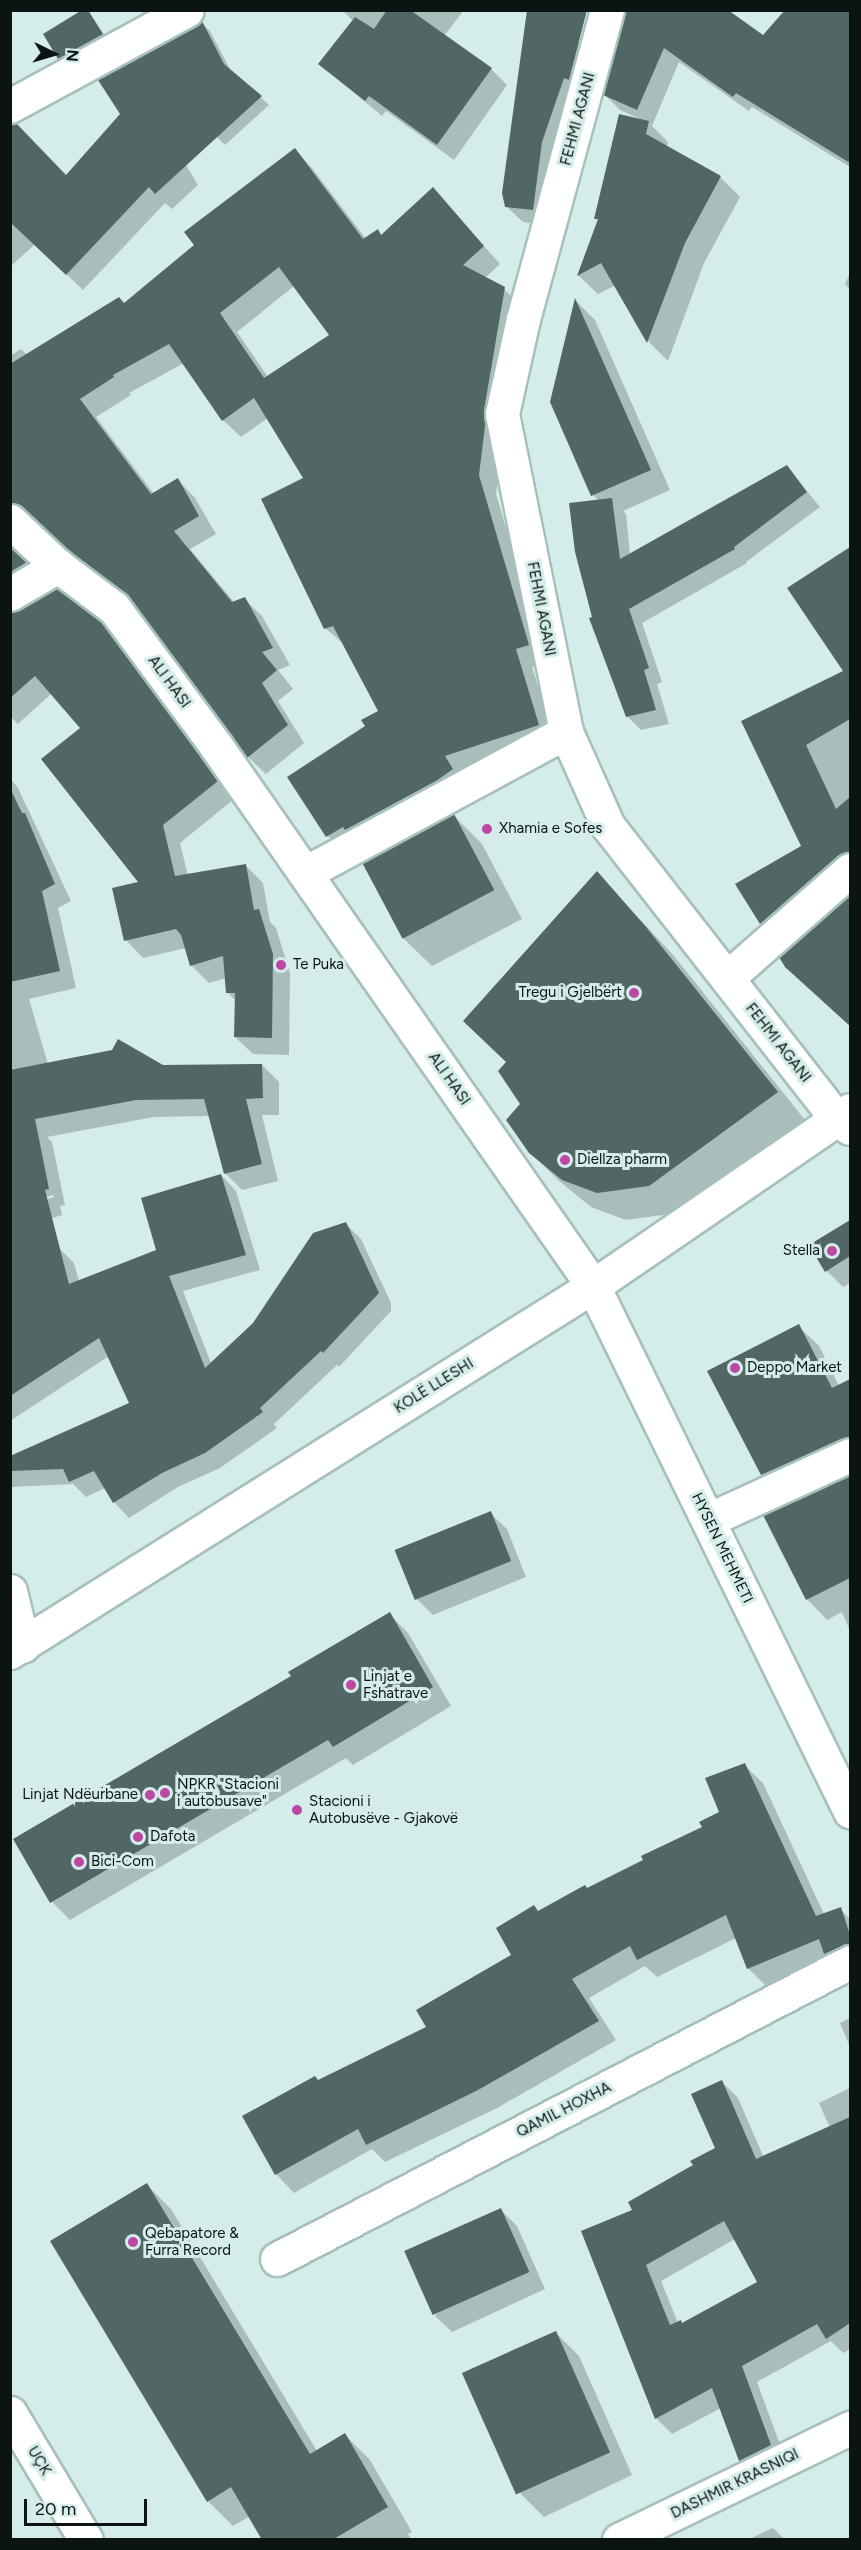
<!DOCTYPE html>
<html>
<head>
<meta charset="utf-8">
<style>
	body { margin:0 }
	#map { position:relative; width:861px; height:2550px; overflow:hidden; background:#d4edea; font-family:Figtree,sans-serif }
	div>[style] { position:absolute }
	.shadow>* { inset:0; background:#0003 }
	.building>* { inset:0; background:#516765; transform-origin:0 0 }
	.roads { filter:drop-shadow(2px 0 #a7c0bd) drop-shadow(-2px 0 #a7c0bd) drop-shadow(0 2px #a7c0bd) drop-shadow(0 -2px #a7c0bd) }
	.minor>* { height:33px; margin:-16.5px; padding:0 16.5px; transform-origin:16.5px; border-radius:16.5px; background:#fff }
	.tertiary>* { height:33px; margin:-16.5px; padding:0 16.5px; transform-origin:16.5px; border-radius:16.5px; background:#fff }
	.dots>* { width:16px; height:16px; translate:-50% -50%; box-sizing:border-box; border:3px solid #d4edea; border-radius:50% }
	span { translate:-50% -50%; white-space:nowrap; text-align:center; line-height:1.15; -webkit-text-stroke:6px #d4edea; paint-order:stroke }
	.street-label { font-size:15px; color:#0b1412 }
	.poi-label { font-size:15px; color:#0b1412 }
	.left { translate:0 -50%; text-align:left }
	.right { translate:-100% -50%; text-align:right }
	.frame { position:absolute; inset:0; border:12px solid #0b1412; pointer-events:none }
	.north { position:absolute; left:24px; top:24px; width:60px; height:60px; -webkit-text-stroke:4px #d4edea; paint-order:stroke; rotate:95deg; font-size:16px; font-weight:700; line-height:24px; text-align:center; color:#0b1412 }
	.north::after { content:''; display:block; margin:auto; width:21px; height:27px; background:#0b1412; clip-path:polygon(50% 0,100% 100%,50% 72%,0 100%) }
	.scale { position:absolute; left:24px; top:2499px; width:123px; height:27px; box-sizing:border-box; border:3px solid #0b1412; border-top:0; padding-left:8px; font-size:18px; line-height:21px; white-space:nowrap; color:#0b1412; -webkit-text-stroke:4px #d4edea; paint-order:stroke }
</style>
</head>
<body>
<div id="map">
	<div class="shadow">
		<div style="clip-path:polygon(87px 10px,110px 43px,67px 66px,59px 58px)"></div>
		<div style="clip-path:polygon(342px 10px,464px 10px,444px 36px,491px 69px,507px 85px,454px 160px,386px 111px,382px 116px,320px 64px,353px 21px)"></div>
		<div style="clip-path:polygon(549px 10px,593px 62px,549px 226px,523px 222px,506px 206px)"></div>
		<div style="clip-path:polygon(787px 10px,850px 10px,850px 167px,752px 107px,749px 111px,679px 62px,652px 126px,668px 142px,667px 147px,720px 177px,740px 197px,704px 263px,668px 361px,649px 342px,616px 285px,598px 294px,578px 275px,599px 221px,596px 218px,640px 119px,620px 110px,605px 95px,653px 42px,763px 37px)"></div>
		<div style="clip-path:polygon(201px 23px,210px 31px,231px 71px,269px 105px,225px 145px,217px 137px,174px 40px)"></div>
		<div style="clip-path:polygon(154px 112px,198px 185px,172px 209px,165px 203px,83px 290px,35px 244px,10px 267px,10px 151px,66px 177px)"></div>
		<div style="clip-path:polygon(evenodd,295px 150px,312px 168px,366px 239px,377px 231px,382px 236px,433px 189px,500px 264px,485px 278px,504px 289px,522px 306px,496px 494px,546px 663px,532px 667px,556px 743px,345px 854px,328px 836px,289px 777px,367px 726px,380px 711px,345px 645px,325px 628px,305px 479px,268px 418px,241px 437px,223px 420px,184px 363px,129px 393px,131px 395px,96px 417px,154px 494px,178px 480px,195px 498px,216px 534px,190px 549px,234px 602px,244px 599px,262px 616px,290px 665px,278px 670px,293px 689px,278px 701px,304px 743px,266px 774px,248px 757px,134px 603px,90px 569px,42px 524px,33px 520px,10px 532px,10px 356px,21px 349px,27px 355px,125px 304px,196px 245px,295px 150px,294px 286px,331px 335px,268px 377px,237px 332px,294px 286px)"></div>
		<div style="clip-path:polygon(850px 273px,850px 290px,845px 284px)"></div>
		<div style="clip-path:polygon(576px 301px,595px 320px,670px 490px,623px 511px,626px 514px,630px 555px,787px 467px,820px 507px,746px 562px,747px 563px,642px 623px,662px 682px,657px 684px,669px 724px,641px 730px,627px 716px,594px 618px,599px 501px,593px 495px)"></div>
		<div style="clip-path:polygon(10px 547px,43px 581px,10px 605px)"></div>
		<div style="clip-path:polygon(840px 556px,850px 567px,850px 872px,775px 938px,761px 924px,737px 885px,803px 846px,743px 722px,845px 672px)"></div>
		<div style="clip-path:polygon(10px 614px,100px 622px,118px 641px,234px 799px,180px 843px,188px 876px,246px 866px,263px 883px,270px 922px,276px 928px,290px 973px,289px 1055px,253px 1054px,235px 1037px,236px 1001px,227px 992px,226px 978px,209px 983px,192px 966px,186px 948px,143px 958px,126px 940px,141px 883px,82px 728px,52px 693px,18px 724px,10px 716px)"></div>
		<div style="clip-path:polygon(10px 778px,18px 788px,71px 901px,58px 908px,76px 988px,29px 999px,48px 1064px,162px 1067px,262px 1065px,279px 1082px,279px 1115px,262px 1115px,278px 1181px,242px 1190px,225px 1173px,210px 1116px,154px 1117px,47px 1137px,52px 1142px,65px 1205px,60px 1206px,62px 1215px,11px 1231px,10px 1211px,54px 1197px,53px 1195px,10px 1208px)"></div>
		<div style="clip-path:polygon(454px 816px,482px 844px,522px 919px,432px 966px,403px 938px)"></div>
		<div style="clip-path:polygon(597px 873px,674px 956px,805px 1120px,677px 1213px,626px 1220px,591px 1207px,558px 1180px,530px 1152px,522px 1104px,507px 1063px)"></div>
		<div style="clip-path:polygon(850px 897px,850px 1026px,802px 981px,781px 957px)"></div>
		<div style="clip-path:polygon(221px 1175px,236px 1191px,260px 1270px,183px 1291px,211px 1363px,254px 1324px,346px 1224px,361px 1239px,391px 1303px,391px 1311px,339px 1367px,337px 1365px,274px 1424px,277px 1428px,220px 1468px,178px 1487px,129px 1518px,114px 1502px,105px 1488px,86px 1497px,73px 1484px,10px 1487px,10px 1458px,131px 1404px,109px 1356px,10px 1421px,10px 1269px,59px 1248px,74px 1263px,79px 1281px,158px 1251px)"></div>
		<div style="clip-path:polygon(850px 1222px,850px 1283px,843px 1287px,827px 1271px,811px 1246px)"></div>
		<div style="clip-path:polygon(798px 1326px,819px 1346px,839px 1386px,850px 1381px,850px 1463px,782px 1495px,762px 1474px)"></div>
		<div style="clip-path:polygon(850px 1477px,850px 1631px,842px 1612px,827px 1620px,807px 1599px,765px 1516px)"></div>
		<div style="clip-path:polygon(490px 1513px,507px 1529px,526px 1577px,433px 1615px,416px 1598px)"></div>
		<div style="clip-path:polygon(389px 1614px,408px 1633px,451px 1706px,353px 1765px,346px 1758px,70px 1920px,52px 1902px,293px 1676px)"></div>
		<div style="clip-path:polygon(744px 1765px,763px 1783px,824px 1914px,840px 1909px,850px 1919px,850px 1969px,831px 1959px,766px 1986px,748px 1968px,736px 1938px,657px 1977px,645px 1966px,589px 1998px,616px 2040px,497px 2108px,385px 2162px,372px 2149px,294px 2193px,276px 2174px,319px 2081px,428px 2028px,513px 1956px,539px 1912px,588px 1890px,704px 1828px,721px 1813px)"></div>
		<div style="clip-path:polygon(850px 2018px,850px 2047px,840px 2023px)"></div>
		<div style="clip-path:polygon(evenodd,722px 2082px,738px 2098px,764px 2158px,830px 2128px,819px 2103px,850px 2088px,850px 2349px,843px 2353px,831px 2341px,757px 2382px,786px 2461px,756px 2476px,740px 2460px,721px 2408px,672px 2434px,656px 2418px,634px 2211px,717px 2148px,722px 2082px,735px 2239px,759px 2283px,683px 2324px,678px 2323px,661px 2281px,735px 2239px)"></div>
		<div style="clip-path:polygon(146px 2184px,171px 2209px,317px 2451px,345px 2435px,370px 2460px,412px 2532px,408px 2534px,412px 2540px,264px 2540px,250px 2516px,233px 2526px,208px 2501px)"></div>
		<div style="clip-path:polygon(501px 2210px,517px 2226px,545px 2289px,452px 2332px,435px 2316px)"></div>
		<div style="clip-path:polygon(556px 2333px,579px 2356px,632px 2475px,544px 2517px,521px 2494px)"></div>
		<div style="clip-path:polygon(773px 2528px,785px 2540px,747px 2540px)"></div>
	</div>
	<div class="building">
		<div style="clip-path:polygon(82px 10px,88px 10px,103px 34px,58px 59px,43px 34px)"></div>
		<div style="clip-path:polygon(387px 10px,410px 10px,492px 68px,437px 145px,369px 96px,365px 101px,318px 64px,355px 17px,374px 29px)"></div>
		<div style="clip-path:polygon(527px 10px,587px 10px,569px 80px,564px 78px,542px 142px,533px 210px,505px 207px,502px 193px)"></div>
		<div style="clip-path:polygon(625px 10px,728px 10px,763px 35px,785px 10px,850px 10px,850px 163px,736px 93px,733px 97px,664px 48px,637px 110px,603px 95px)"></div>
		<div style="clip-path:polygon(202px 21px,224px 64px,262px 96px,155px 194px,149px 187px,66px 275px,10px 222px,10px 125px,16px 123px,66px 175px,120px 114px,98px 80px)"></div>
		<div style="clip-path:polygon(619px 114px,649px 121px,646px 134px,721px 176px,685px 243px,647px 343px,601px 263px,577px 276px,598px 219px,594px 219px)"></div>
		<div style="clip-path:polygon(evenodd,295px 148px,363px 239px,378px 229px,381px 235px,433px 187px,484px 246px,463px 265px,505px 287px,484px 410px,485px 426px,479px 475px,529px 645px,516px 649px,539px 725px,445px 756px,453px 769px,436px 781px,345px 830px,343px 827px,326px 837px,287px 777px,365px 726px,361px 720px,378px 711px,333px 626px,324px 629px,261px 499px,303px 478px,254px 398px,222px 421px,169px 344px,113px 375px,114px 377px,80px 399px,151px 494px,178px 478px,199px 516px,174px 531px,232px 602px,245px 597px,273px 648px,262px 652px,277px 670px,262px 683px,288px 725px,247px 758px,129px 597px,70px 552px,23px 507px,10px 503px,10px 364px,119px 297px,124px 303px,194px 245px,184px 232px,295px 148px,279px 267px,329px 335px,264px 378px,220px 313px,279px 267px)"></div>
		<div style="clip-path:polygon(575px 298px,651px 470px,591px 496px,550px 402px)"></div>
		<div style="clip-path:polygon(787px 465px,807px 492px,734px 547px,735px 549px,629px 609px,649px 668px,644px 670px,656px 710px,626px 717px,589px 618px,592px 617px,575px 552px,569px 503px,612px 498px,620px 559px)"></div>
		<div style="clip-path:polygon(10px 547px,27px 562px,10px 572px)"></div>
		<div style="clip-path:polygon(850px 547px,850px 719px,806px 745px,836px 809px,850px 797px,850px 852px,838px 856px,760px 924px,735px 884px,801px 846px,741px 721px,843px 671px,787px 588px)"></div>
		<div style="clip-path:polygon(57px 588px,101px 621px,218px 781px,163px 825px,175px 876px,246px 864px,254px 910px,259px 909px,273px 954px,272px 1038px,234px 1037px,235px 993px,226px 993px,223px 956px,190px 966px,181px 935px,176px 929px,124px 941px,112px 888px,138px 882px,41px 759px,80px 728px,35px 676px,10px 698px,10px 613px)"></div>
		<div style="clip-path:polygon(10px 788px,22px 813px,25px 813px,55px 884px,42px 891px,60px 971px,10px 982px)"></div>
		<div style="left:454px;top:814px;width:86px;height:104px;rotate:62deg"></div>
		<div style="clip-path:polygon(597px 871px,646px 927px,778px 1092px,649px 1186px,597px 1193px,562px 1180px,529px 1153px,506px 1120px,520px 1104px,498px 1071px,506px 1062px,463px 1021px)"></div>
		<div style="clip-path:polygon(850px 895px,850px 1026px,785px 967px,779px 957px)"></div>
		<div style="clip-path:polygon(118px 1039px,163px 1065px,262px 1064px,263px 1098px,246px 1099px,262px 1164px,224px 1174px,204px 1099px,136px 1100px,35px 1119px,49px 1189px,45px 1190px,69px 1284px,156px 1250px,141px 1198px,221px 1174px,246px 1255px,169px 1276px,205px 1368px,253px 1323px,313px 1233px,346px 1222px,379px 1293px,323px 1353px,321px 1351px,260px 1408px,263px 1412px,205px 1453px,162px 1473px,113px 1503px,94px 1471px,69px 1482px,63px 1469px,10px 1471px,10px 1456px,129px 1403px,99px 1338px,10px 1396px,10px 1070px,112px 1050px)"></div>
		<div style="clip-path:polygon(850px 1220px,850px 1256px,825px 1272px,809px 1245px)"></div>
		<div style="clip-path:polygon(799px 1324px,832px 1388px,850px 1379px,850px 1436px,761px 1475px,707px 1371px)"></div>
		<div style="clip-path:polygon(850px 1475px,850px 1578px,806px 1600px,763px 1515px)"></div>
		<div style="left:491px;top:1511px;width:54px;height:104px;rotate:68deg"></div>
		<div style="clip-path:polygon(390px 1612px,433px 1687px,333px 1747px,328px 1740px,50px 1903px,13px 1839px,291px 1676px,288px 1672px)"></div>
		<div style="clip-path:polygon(745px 1763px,816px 1916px,841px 1907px,850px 1935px,850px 1943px,824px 1954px,819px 1939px,747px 1969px,726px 1915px,637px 1960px,630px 1946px,572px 1979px,599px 2021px,478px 2090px,366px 2145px,358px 2129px,275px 2175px,242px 2116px,315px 2076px,318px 2080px,426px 2027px,416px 2010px,511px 1955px,496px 1928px,534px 1905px,538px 1911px,585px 1885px,587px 1888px,643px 1860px,641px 1856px,702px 1827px,699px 1822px,719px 1812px,705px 1778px)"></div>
		<div style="clip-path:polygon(evenodd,722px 2080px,756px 2159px,850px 2117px,850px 2323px,826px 2339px,817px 2324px,742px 2366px,771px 2445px,739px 2461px,712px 2388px,655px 2419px,581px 2231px,632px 2210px,628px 2202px,693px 2165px,690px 2161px,715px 2148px,691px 2094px,722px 2080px,724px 2221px,757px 2282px,682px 2323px,681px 2320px,670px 2325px,646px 2265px,724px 2221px)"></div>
		<div style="clip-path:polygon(147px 2183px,310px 2454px,345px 2433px,388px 2507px,332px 2540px,262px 2540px,231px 2487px,207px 2502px,50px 2241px)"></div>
		<div style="left:501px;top:2208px;width:70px;height:106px;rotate:66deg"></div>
		<div style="left:556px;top:2331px;width:133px;height:103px;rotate:66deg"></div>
	</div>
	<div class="roads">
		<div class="minor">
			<div style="left:607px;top:10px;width:320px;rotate:105.2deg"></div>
			<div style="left:523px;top:319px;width:97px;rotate:102.5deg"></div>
			<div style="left:502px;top:414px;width:324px;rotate:78.6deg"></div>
			<div style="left:566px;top:732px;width:103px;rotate:65.9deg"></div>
			<div style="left:608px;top:826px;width:370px;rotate:52deg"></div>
			<div style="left:836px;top:1118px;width:17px;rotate:36deg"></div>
			<div style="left:10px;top:106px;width:201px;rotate:-28.5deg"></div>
			<div style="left:10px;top:521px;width:66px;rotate:43.2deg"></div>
			<div style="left:58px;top:566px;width:70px;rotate:36.9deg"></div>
			<div style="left:114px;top:608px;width:172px;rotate:53.5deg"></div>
			<div style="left:216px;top:746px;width:659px;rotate:55.08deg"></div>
			<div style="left:593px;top:1286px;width:585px;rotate:63.92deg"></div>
			<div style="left:10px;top:594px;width:56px;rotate:-30.3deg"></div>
			<div style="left:305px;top:873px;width:297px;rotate:-28.4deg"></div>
			<div style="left:727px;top:978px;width:164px;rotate:-41.3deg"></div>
			<div style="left:708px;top:1520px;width:156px;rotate:-24.6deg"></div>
			<div style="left:10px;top:1591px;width:56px;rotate:76.5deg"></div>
			<div style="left:277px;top:2259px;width:645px;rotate:-27.4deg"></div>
			<div style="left:619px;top:2540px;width:257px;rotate:-25.9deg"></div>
		</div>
		<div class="tertiary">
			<div style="left:10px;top:1652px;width:688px;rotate:-32.12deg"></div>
			<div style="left:593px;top:1286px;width:311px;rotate:-34.4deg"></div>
			<div style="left:10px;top:2413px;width:148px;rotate:59.1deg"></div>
		</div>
	</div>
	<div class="dots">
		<div style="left:487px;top:829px;background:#bb48a2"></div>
		<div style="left:281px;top:965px;background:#bb48a2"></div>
		<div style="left:634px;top:993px;background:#bb48a2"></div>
		<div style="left:565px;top:1160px;background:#bb48a2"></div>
		<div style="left:832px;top:1251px;background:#bb48a2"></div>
		<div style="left:735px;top:1368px;background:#bb48a2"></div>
		<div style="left:351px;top:1685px;background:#bb48a2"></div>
		<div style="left:165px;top:1793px;background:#bb48a2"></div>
		<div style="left:150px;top:1795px;background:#bb48a2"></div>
		<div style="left:297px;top:1810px;background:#bb48a2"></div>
		<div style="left:138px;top:1837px;background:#bb48a2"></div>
		<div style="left:79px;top:1862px;background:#bb48a2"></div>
		<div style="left:133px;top:2242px;background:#bb48a2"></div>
	</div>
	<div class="street-label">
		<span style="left:578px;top:119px;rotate:-75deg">FEHMI AGANI</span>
		<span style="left:541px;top:609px;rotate:79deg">FEHMI AGANI</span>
		<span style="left:169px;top:682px;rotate:54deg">ALI HASI</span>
		<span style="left:778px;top:1043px;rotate:52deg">FEHMI AGANI</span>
		<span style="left:449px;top:1079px;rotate:55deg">ALI HASI</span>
		<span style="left:434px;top:1386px;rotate:-32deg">KOLË LLESHI</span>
		<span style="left:722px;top:1548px;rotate:64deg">HYSEN MEHMETI</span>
		<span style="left:564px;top:2110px;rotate:-27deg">QAMIL HOXHA</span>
		<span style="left:39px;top:2461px;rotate:59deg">UÇK</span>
		<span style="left:735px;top:2484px;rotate:-26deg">DASHMIR KRASNIQI</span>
	</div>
	<div class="poi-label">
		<span class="left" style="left:499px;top:829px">Xhamia e Sofes</span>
		<span class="left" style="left:293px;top:965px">Te Puka</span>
		<span class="right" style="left:622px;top:993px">Tregu i Gjelbërt</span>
		<span class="left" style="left:577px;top:1160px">Diellza pharm</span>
		<span class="right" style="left:820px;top:1251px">Stella</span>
		<span class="left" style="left:747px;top:1368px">Deppo Market</span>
		<span class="left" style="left:363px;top:1685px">Linjat e<br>Fshatrave</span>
		<span class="left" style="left:177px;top:1793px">NPKR "Stacioni<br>i autobusave"</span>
		<span class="right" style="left:138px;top:1795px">Linjat Ndëurbane</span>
		<span class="left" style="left:309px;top:1810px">Stacioni i<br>Autobusëve - Gjakovë</span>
		<span class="left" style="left:150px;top:1837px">Dafota</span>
		<span class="left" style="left:91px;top:1862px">Bici-Com</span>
		<span class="left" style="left:145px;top:2242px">Qebapatore &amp;<br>Furra Record</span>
	</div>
	<div class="frame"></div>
	<div class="north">N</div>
	<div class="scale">20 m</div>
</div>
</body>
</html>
